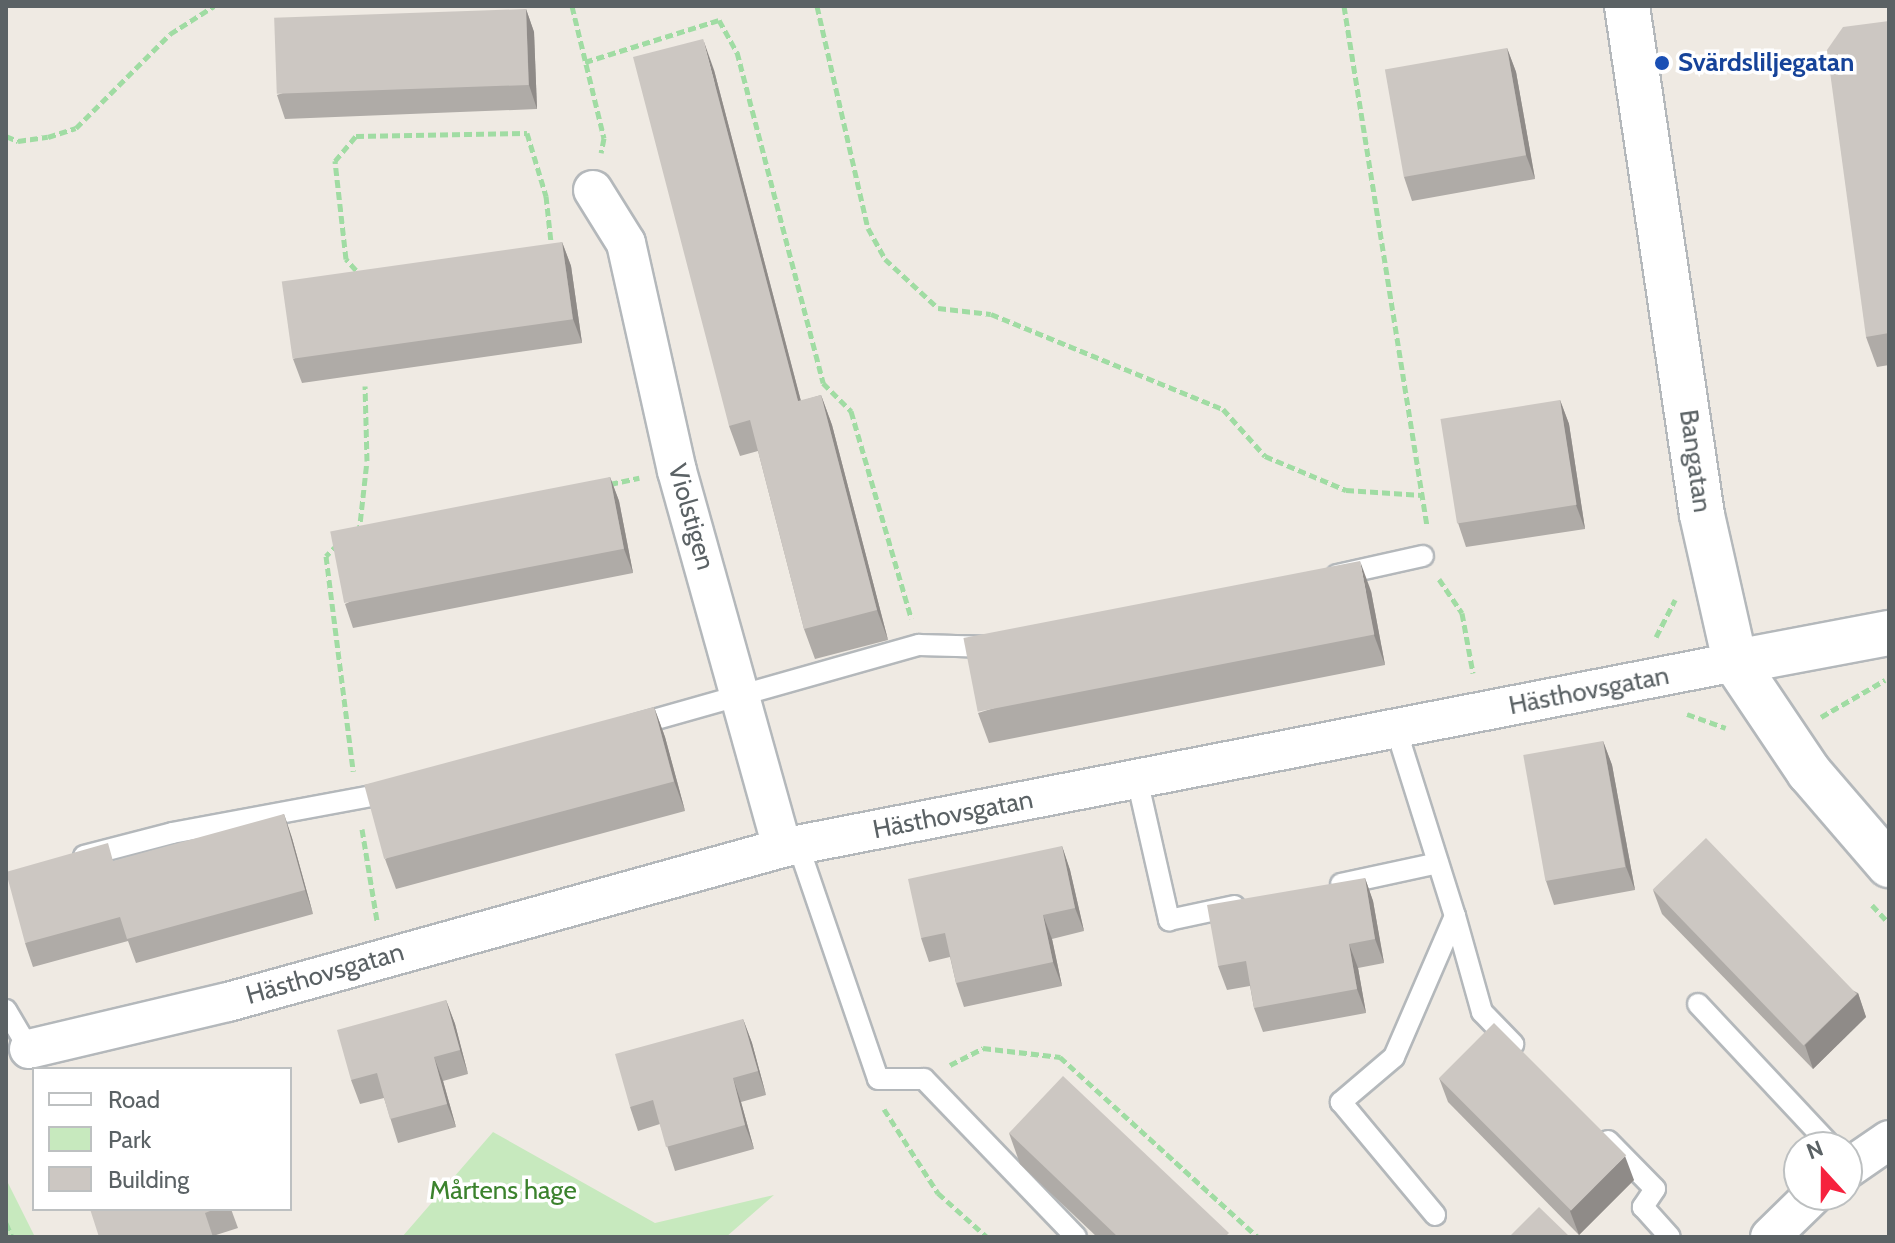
<!DOCTYPE html>
<html>
<head>
<meta charset="utf-8">
<style>
	body { margin:0 }
	#map { position:relative; width:1895px; height:1243px; overflow:hidden; background:#efeae3; font-family:Cabin,sans-serif }
	div>[style] { position:absolute }
	.green>* { inset:0; background:#c7e9be }
	.path>* { height:5px; margin-top:-2.5px; transform-origin:0; background:repeating-linear-gradient(90deg,#a0dca3 0 8px,transparent 0 12px) }
	.roads { filter:drop-shadow(2px 0 #b4b8bb) drop-shadow(-2px 0 #b4b8bb) drop-shadow(0 2px #b4b8bb) drop-shadow(0 -2px #b4b8bb) }
	.lane>* { height:20px; margin:-10px; padding:0 10px; transform-origin:10px; border-radius:10px; background:#fff }
	.street>* { height:38px; margin:-19px; padding:0 19px; transform-origin:19px; border-radius:19px; background:#fff }
	.secondary>* { height:44px; margin:-22px; padding:0 22px; transform-origin:22px; border-radius:22px; background:#fff }
	.wall>* { inset:0; background:#afaba7 }
	.shaded-wall>* { inset:0; background:#8f8b88 }
	.building>* { inset:0; background:#ccc7c2; transform-origin:0 0 }
	.dots>* { width:22px; height:22px; translate:-50% -50%; box-sizing:border-box; border:4px solid #fff; border-radius:50% }
	span { translate:-50% -50%; white-space:nowrap; text-align:center; line-height:1.15; -webkit-text-stroke:7px #fff; paint-order:stroke }
	.transit-label { font-size:26px; color:#164399; font-weight:700 }
	.left { translate:0 -50%; text-align:left }
	.street-label { font-size:26px; color:#5b6265 }
	.park-label { font-size:26px; color:#3b822d }
	.frame { position:absolute; inset:0; border:8px solid #5b6265; pointer-events:none }
	.legend { position:absolute; left:32px; top:1067px; width:260px; height:144px; box-sizing:border-box; background:#fff; border:2px solid #bdc0c1; margin:0; padding:10px 14px; list-style:none; font-size:24px; color:#5b6265 }
	.legend li { display:flex; align-items:center; gap:16px; height:40px }
	.legend b { width:40px; border:2px solid #bdc0c1 }
	.north { position:absolute; left:1783px; top:1131px; width:80px; height:80px; box-sizing:border-box; background:#fff; border:2px solid #bdc0c1; border-radius:50%; rotate:339deg; font-size:22px; font-weight:700; line-height:32px; text-align:center; color:#5b6265 }
	.north::after { content:''; display:block; margin:auto; width:28px; height:36px; background:#f6223e; clip-path:polygon(50% 0,100% 100%,50% 72%,0 100%) }
</style>
</head>
<body>
<div id="map">
	<div class="green">
		<div style="clip-path:polygon(493px 1132px,655px 1223px,774px 1195px,726px 1237px,402px 1237px)"></div>
		<div style="clip-path:polygon(6px 1179px,35px 1237px,6px 1237px)"></div>
	</div>
	<div class="path">
		<div style="left:572px;top:6px;width:136px;rotate:76.4deg"></div>
		<div style="left:604px;top:138px;width:15px;rotate:101deg"></div>
		<div style="left:817px;top:6px;width:228px;rotate:77.1deg"></div>
		<div style="left:868px;top:228px;width:35px;rotate:61deg"></div>
		<div style="left:885px;top:259px;width:72px;rotate:42.8deg"></div>
		<div style="left:938px;top:308px;width:53px;rotate:6.5deg"></div>
		<div style="left:991px;top:314px;width:251px;rotate:22.3deg"></div>
		<div style="left:1223px;top:409px;width:63px;rotate:48.2deg"></div>
		<div style="left:1265px;top:456px;width:88px;rotate:22.8deg"></div>
		<div style="left:1346px;top:490px;width:76px;rotate:3.8deg"></div>
		<div style="left:1344px;top:6px;width:527px;rotate:80.93deg"></div>
		<div style="left:585px;top:62px;width:140px;rotate:-17.4deg"></div>
		<div style="left:719px;top:20px;width:37px;rotate:61deg"></div>
		<div style="left:737px;top:52px;width:342px;rotate:75.4deg"></div>
		<div style="left:823px;top:383px;width:40px;rotate:45deg"></div>
		<div style="left:851px;top:411px;width:216px;rotate:73.8deg"></div>
		<div style="left:527px;top:133px;width:66px;rotate:73.2deg"></div>
		<div style="left:546px;top:196px;width:55px;rotate:83.8deg"></div>
		<div style="left:552px;top:251px;width:190px;rotate:171.5deg"></div>
		<div style="left:364px;top:279px;width:27px;rotate:-132deg"></div>
		<div style="left:346px;top:259px;width:99px;rotate:-96.4deg"></div>
		<div style="left:335px;top:161px;width:33px;rotate:-50deg"></div>
		<div style="left:356px;top:136px;width:171px;rotate:-1deg"></div>
		<div style="left:6px;top:136px;width:13px;rotate:23deg"></div>
		<div style="left:18px;top:141px;width:30px;rotate:-8deg"></div>
		<div style="left:48px;top:137px;width:29px;rotate:-18deg"></div>
		<div style="left:76px;top:128px;width:133px;rotate:-45deg"></div>
		<div style="left:170px;top:34px;width:52px;rotate:-32.5deg"></div>
		<div style="left:610px;top:484px;width:30px;rotate:-12deg"></div>
		<div style="left:359px;top:533px;width:72px;rotate:-83.7deg"></div>
		<div style="left:367px;top:461px;width:75px;rotate:-91.5deg"></div>
		<div style="left:338px;top:544px;width:17px;rotate:135deg"></div>
		<div style="left:326px;top:556px;width:217px;rotate:82.8deg"></div>
		<div style="left:1439px;top:579px;width:41px;rotate:55.9deg"></div>
		<div style="left:1462px;top:613px;width:61px;rotate:79.6deg"></div>
		<div style="left:1656px;top:637px;width:42px;rotate:-62.8deg"></div>
		<div style="left:1687px;top:714px;width:41px;rotate:19.7deg"></div>
		<div style="left:1821px;top:717px;width:74px;rotate:-30deg"></div>
		<div style="left:362px;top:829px;width:93px;rotate:80.7deg"></div>
		<div style="left:1872px;top:905px;width:25px;rotate:47deg"></div>
		<div style="left:950px;top:1065px;width:37px;rotate:-27deg"></div>
		<div style="left:983px;top:1048px;width:78px;rotate:6.7deg"></div>
		<div style="left:1060px;top:1057px;width:268px;rotate:42.3deg"></div>
		<div style="left:884px;top:1109px;width:100px;rotate:57.3deg"></div>
		<div style="left:938px;top:1193px;width:66px;rotate:41.9deg"></div>
		<div style="left:6px;top:1223px;width:15px;rotate:67deg"></div>
	</div>
	<div class="roads">
		<div class="lane">
			<div style="left:1337px;top:575px;width:88px;rotate:-12.5deg"></div>
			<div style="left:632px;top:726px;width:298px;rotate:-15.8deg"></div>
			<div style="left:919px;top:645px;width:74px;rotate:1.5deg"></div>
			<div style="left:1396px;top:729px;width:196px;rotate:72.5deg"></div>
			<div style="left:1455px;top:916px;width:154px;rotate:113.4deg"></div>
			<div style="left:1394px;top:1057px;width:70px;rotate:139.7deg"></div>
			<div style="left:1341px;top:1102px;width:147px;rotate:50.2deg"></div>
			<div style="left:1137px;top:779px;width:145px;rotate:77.2deg"></div>
			<div style="left:1169px;top:920px;width:67px;rotate:-12deg"></div>
			<div style="left:798px;top:845px;width:247px;rotate:71.1deg"></div>
			<div style="left:878px;top:1079px;width:46px"></div>
			<div style="left:924px;top:1079px;width:219px;rotate:46.1deg"></div>
			<div style="left:84px;top:856px;width:91px;rotate:-14.6deg"></div>
			<div style="left:172px;top:833px;width:225px;rotate:-10.5deg"></div>
			<div style="left:1341px;top:884px;width:99px;rotate:-12.2deg"></div>
			<div style="left:1455px;top:916px;width:100px;rotate:74.3deg"></div>
			<div style="left:1482px;top:1012px;width:45px;rotate:45.9deg"></div>
			<div style="left:1698px;top:1004px;width:196px;rotate:46.9deg"></div>
			<div style="left:6px;top:1010px;width:45px;rotate:59.5deg"></div>
			<div style="left:1608px;top:1141px;width:67px;rotate:45.6deg"></div>
			<div style="left:1655px;top:1189px;width:22px;rotate:124deg"></div>
			<div style="left:1643px;top:1207px;width:40px;rotate:48deg"></div>
		</div>
		<div class="street">
			<div style="left:593px;top:190px;width:62px;rotate:58.1deg"></div>
			<div style="left:626px;top:243px;width:234px;rotate:77.4deg"></div>
			<div style="left:677px;top:471px;width:391px;rotate:74.4deg"></div>
			<div style="left:29px;top:1049px;width:204px;rotate:-13.3deg"></div>
			<div style="left:228px;top:1002px;width:575px;rotate:-15.53deg"></div>
			<div style="left:782px;top:848px;width:971px;rotate:-11.04deg"></div>
			<div style="left:1847px;top:1169px;width:51px;rotate:-34.6deg"></div>
			<div style="left:1770px;top:1237px;width:60px;rotate:-44.3deg"></div>
		</div>
		<div class="secondary">
			<div style="left:1627px;top:6px;width:514px;rotate:81.62deg"></div>
			<div style="left:1702px;top:515px;width:151px;rotate:77.3deg"></div>
			<div style="left:1735px;top:662px;width:133px;rotate:56.1deg"></div>
			<div style="left:1809px;top:772px;width:123px;rotate:49.3deg"></div>
			<div style="left:1735px;top:662px;width:157px;rotate:-10.7deg"></div>
		</div>
	</div>
	<div class="wall">
		<div style="clip-path:polygon(526px 9px,534px 32px,537px 109px,285px 119px,277px 95px)"></div>
		<div style="clip-path:polygon(1889px 21px,1889px 365px,1877px 367px,1866px 337px)"></div>
		<div style="clip-path:polygon(1507px 48px,1516px 72px,1535px 179px,1412px 201px,1404px 177px)"></div>
		<div style="clip-path:polygon(714px 70px,801px 401px,821px 395px,832px 425px,888px 640px,815px 659px,804px 629px,758px 451px,740px 456px,729px 426px)"></div>
		<div style="clip-path:polygon(562px 242px,571px 266px,582px 343px,302px 383px,293px 359px)"></div>
		<div style="clip-path:polygon(1560px 400px,1569px 424px,1585px 529px,1466px 547px,1458px 523px)"></div>
		<div style="clip-path:polygon(610px 477px,619px 501px,633px 573px,353px 628px,345px 604px)"></div>
		<div style="clip-path:polygon(1371px 591px,1385px 665px,989px 743px,978px 713px)"></div>
		<div style="clip-path:polygon(654px 707px,665px 737px,685px 811px,396px 889px,385px 859px)"></div>
		<div style="clip-path:polygon(1603px 741px,1612px 765px,1635px 890px,1554px 905px,1546px 881px)"></div>
		<div style="clip-path:polygon(284px 814px,292px 838px,313px 914px,136px 963px,128px 941px,33px 967px,25px 943px)"></div>
		<div style="clip-path:polygon(1062px 846px,1070px 870px,1084px 931px,1052px 939px,1062px 986px,964px 1007px,956px 983px,950px 957px,929px 962px,921px 938px)"></div>
		<div style="clip-path:polygon(1365px 878px,1373px 901px,1384px 963px,1358px 968px,1366px 1013px,1263px 1032px,1254px 1008px,1250px 986px,1227px 990px,1218px 966px)"></div>
		<div style="clip-path:polygon(1653px 890px,1858px 993px,1866px 1017px,1813px 1069px,1662px 914px)"></div>
		<div style="clip-path:polygon(446px 1000px,455px 1024px,468px 1074px,443px 1081px,456px 1127px,398px 1143px,384px 1098px,360px 1104px,351px 1080px)"></div>
		<div style="clip-path:polygon(743px 1019px,752px 1043px,766px 1095px,741px 1102px,754px 1149px,675px 1171px,660px 1124px,638px 1131px,630px 1107px)"></div>
		<div style="clip-path:polygon(1439px 1078px,1634px 1180px,1579px 1235px,1448px 1102px)"></div>
		<div style="clip-path:polygon(1009px 1133px,1231px 1237px,1097px 1237px,1020px 1164px)"></div>
		<div style="clip-path:polygon(90px 1209px,231px 1209px,238px 1228px,213px 1236px)"></div>
	</div>
	<div class="shaded-wall">
		<div style="clip-path:polygon(526px 9px,534px 32px,537px 109px,529px 85px)"></div>
		<div style="clip-path:polygon(703px 39px,714px 70px,809px 432px,798px 401px)"></div>
		<div style="clip-path:polygon(1507px 48px,1516px 72px,1535px 179px,1526px 155px)"></div>
		<div style="clip-path:polygon(562px 242px,571px 266px,582px 343px,573px 319px)"></div>
		<div style="clip-path:polygon(821px 395px,832px 425px,888px 640px,877px 610px)"></div>
		<div style="clip-path:polygon(1560px 400px,1569px 424px,1585px 529px,1576px 505px)"></div>
		<div style="clip-path:polygon(610px 477px,619px 501px,633px 573px,624px 549px)"></div>
		<div style="clip-path:polygon(1360px 561px,1371px 591px,1385px 665px,1374px 635px)"></div>
		<div style="clip-path:polygon(654px 707px,665px 737px,685px 811px,674px 781px)"></div>
		<div style="clip-path:polygon(1603px 741px,1612px 765px,1635px 890px,1626px 867px)"></div>
		<div style="clip-path:polygon(284px 814px,292px 838px,313px 914px,305px 890px)"></div>
		<div style="clip-path:polygon(1062px 846px,1070px 870px,1084px 931px,1075px 908px)"></div>
		<div style="clip-path:polygon(1365px 878px,1373px 901px,1384px 963px,1375px 939px)"></div>
		<div style="clip-path:polygon(1043px 915px,1052px 939px,1062px 986px,1053px 962px)"></div>
		<div style="clip-path:polygon(1349px 944px,1358px 968px,1366px 1013px,1357px 989px)"></div>
		<div style="clip-path:polygon(1858px 993px,1866px 1017px,1813px 1069px,1805px 1045px)"></div>
		<div style="clip-path:polygon(446px 1000px,455px 1024px,468px 1074px,460px 1050px)"></div>
		<div style="clip-path:polygon(743px 1019px,752px 1043px,766px 1095px,758px 1071px)"></div>
		<div style="clip-path:polygon(434px 1057px,443px 1081px,456px 1127px,447px 1104px)"></div>
		<div style="clip-path:polygon(733px 1078px,741px 1102px,754px 1149px,745px 1125px)"></div>
		<div style="clip-path:polygon(1625px 1156px,1634px 1180px,1579px 1235px,1570px 1211px)"></div>
	</div>
	<div class="building">
		<div style="left:526px;top:9px;width:76px;height:252px;rotate:88deg"></div>
		<div style="clip-path:polygon(1889px 21px,1889px 333px,1866px 337px,1827px 50px,1843px 27px)"></div>
		<div style="clip-path:polygon(703px 39px,798px 401px,821px 395px,877px 610px,804px 629px,750px 420px,729px 426px,633px 57px)"></div>
		<div style="left:1507px;top:48px;width:109px;height:124px;rotate:80deg"></div>
		<div style="left:562px;top:242px;width:78px;height:283px;rotate:82deg"></div>
		<div style="left:1560px;top:400px;width:106px;height:121px;rotate:81deg"></div>
		<div style="left:610px;top:477px;width:73px;height:285px;rotate:79deg"></div>
		<div style="left:1360px;top:561px;width:75px;height:404px;rotate:79deg"></div>
		<div style="left:654px;top:707px;width:77px;height:300px;rotate:75deg"></div>
		<div style="left:1603px;top:741px;width:128px;height:81px;rotate:80deg"></div>
		<div style="clip-path:polygon(284px 814px,305px 890px,127px 939px,120px 917px,25px 943px,6px 872px,108px 843px,113px 861px)"></div>
		<div style="left:1706px;top:838px;width:217px;height:74px;rotate:46deg"></div>
		<div style="clip-path:polygon(1062px 846px,1075px 908px,1043px 915px,1053px 962px,956px 983px,945px 933px,921px 938px,908px 879px)"></div>
		<div style="clip-path:polygon(1365px 878px,1375px 939px,1349px 944px,1357px 989px,1254px 1008px,1246px 961px,1218px 966px,1207px 905px)"></div>
		<div style="clip-path:polygon(446px 1000px,460px 1050px,434px 1057px,447px 1104px,390px 1119px,377px 1073px,351px 1080px,337px 1030px)"></div>
		<div style="clip-path:polygon(743px 1019px,758px 1071px,733px 1078px,745px 1125px,666px 1147px,653px 1100px,630px 1107px,615px 1054px)"></div>
		<div style="left:1494px;top:1023px;width:187px;height:78px;rotate:45deg"></div>
		<div style="clip-path:polygon(1063px 1076px,1229px 1233px,1225px 1237px,1118px 1237px,1009px 1133px)"></div>
		<div style="clip-path:polygon(1539px 1207px,1570px 1237px,1509px 1237px)"></div>
		<div style="clip-path:polygon(90px 1209px,215px 1209px,205px 1213px,213px 1237px,99px 1237px)"></div>
	</div>
	<div class="dots">
		<div style="left:1662px;top:63px;background:#1a4fb4"></div>
	</div>
	<div class="transit-label">
		<span class="left" style="left:1678px;top:63px">Svärdsliljegatan</span>
	</div>
	<div class="street-label">
		<span style="left:1695px;top:461px;rotate:82deg">Bangatan</span>
		<span style="left:691px;top:517px;rotate:74deg">Violstigen</span>
		<span style="left:1589px;top:691px;rotate:-11deg">Hästhovsgatan</span>
		<span style="left:953px;top:815px;rotate:-11deg">Hästhovsgatan</span>
		<span style="left:325px;top:974px;rotate:-16deg">Hästhovsgatan</span>
	</div>
	<div class="park-label">
		<span style="left:503px;top:1191px">Mårtens hage</span>
	</div>
	<div class="frame"></div>
	<ul class="legend">
	<li><b style="height:10px;background:#fff"></b>Road</li>
	<li><b style="height:22px;background:#c7e9be"></b>Park</li>
	<li><b style="height:22px;background:#ccc7c2"></b>Building</li>
	</ul>
	<div class="north">N</div>
</div>
</body>
</html>
